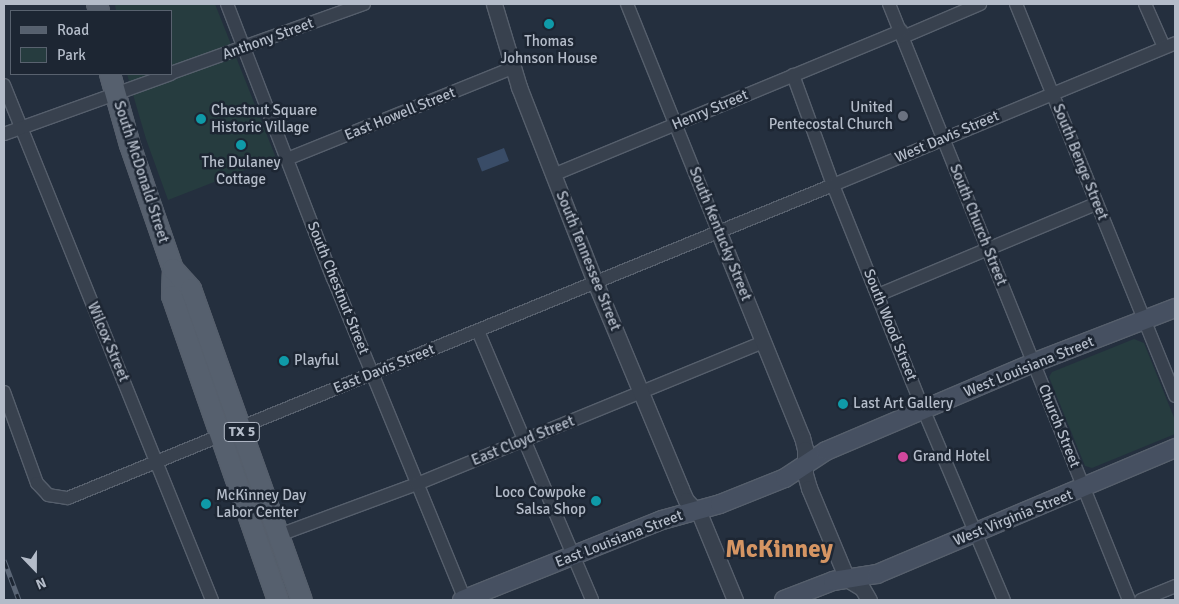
<!DOCTYPE html>
<html>
<head>
<meta charset="utf-8">
<style>
	body { margin:0 }
	#map { position:relative; width:1179px; height:604px; overflow:hidden; background:#242f3e; font-family:Signika,sans-serif }
	div>[style] { position:absolute }
	.green>* { inset:0; background:#263c3f }
	.water>* { inset:0; background:#394c67; transform-origin:0 0 }
	.roads { filter:drop-shadow(1px 0 #565f6c) drop-shadow(-1px 0 #565f6c) drop-shadow(0 1px #565f6c) drop-shadow(0 -1px #565f6c) }
	.minor>* { height:12px; margin:-6px; padding:0 6px; transform-origin:6px; border-radius:6px; background:#38414e }
	.tertiary>* { height:15px; margin:-7.5px; padding:0 7.5px; transform-origin:7.5px; border-radius:7.5px; background:#38414e }
	.secondary>* { height:18px; margin:-9px; padding:0 9px; transform-origin:9px; border-radius:9px; background:#465061 }
	.primary>* { height:20px; margin:-10px; padding:0 10px; transform-origin:10px; border-radius:10px; background:#56606e }
	.rail>* { height:5px; margin-top:-2.5px; transform-origin:0; background:repeating-linear-gradient(90deg,#1d2633 0 9px,#5a6575 0 18px); box-sizing:border-box; border-block:1px solid #5a6575 }
	.dots>* { width:14px; height:14px; translate:-50% -50%; box-sizing:border-box; border:2px solid #1d2633; border-radius:50% }
	span { translate:-50% -50%; white-space:nowrap; text-align:center; line-height:1.15; -webkit-text-stroke:5px #1d2633; paint-order:stroke }
	.shield-label span { padding:1px 4px; background:#1d2633; border:1px solid; border-radius:4px; -webkit-text-stroke-width:0 }
	.shield-label { font-size:14px; color:#b4bcc9; font-weight:700 }
	.street-label { font-size:15px; color:#b4bcc9 }
	.poi-label { font-size:15px; color:#b4bcc9 }
	.right { translate:-100% -50%; text-align:right }
	.left { translate:0 -50%; text-align:left }
	.town-label { font-size:25px; color:#d59563; font-weight:700 }
	.frame { position:absolute; inset:0; border:5px solid #b4bcc9; pointer-events:none }
	.legend { position:absolute; left:10px; top:10px; width:162px; height:65px; box-sizing:border-box; background:#1d2633; border:1px solid #59626f; margin:0; padding:6px 9px; list-style:none; font-size:15px; color:#b4bcc9 }
	.legend li { display:flex; align-items:center; gap:10px; height:25px }
	.legend b { width:25px; border:1px solid #59626f }
	.north { position:absolute; left:10px; top:544px; width:50px; height:50px; -webkit-text-stroke:4px #1d2633; paint-order:stroke; rotate:158deg; font-size:14px; font-weight:700; line-height:20px; text-align:center; color:#b4bcc9 }
	.north::after { content:''; display:block; margin:auto; width:18px; height:22px; background:#b4bcc9; clip-path:polygon(50% 0,100% 100%,50% 72%,0 100%) }
</style>
</head>
<body>
<div id="map">
	<div class="green">
		<div style="clip-path:polygon(115px 4px,215px 4px,276px 158px,168px 200px,146px 139px,127px 74px,171px 74px,171px 11px,116px 11px)"></div>
		<div style="clip-path:polygon(1134px 339px,1144px 343px,1175px 420px,1175px 434px,1092px 468px,1085px 466px,1049px 377px,1052px 372px)"></div>
	</div>
	<div class="water">
		<div style="left:504px;top:148px;width:14px;height:29px;rotate:69deg"></div>
	</div>
	<div class="roads">
		<div class="minor">
			<div style="left:227px;top:4px;width:294px;rotate:68.9deg"></div>
			<div style="left:333px;top:278px;width:348px;rotate:67.7deg"></div>
			<div style="left:627px;top:4px;width:247px;rotate:68.1deg"></div>
			<div style="left:889px;top:4px;width:643px;rotate:68.07deg"></div>
			<div style="left:1016px;top:4px;width:423px;rotate:67.9deg"></div>
			<div style="left:1145px;top:4px;width:47px;rotate:66.2deg"></div>
			<div style="left:903px;top:37px;width:84px;rotate:-23.2deg"></div>
			<div style="left:171px;top:73px;width:205px;rotate:-19.7deg"></div>
			<div style="left:793px;top:75px;width:117px;rotate:70deg"></div>
			<div style="left:833px;top:185px;width:244px;rotate:68.1deg"></div>
			<div style="left:924px;top:411px;width:205px;rotate:67.1deg"></div>
			<div style="left:4px;top:85px;width:555px;rotate:68.01deg"></div>
			<div style="left:4px;top:134px;width:177px;rotate:-19.8deg"></div>
			<div style="left:287px;top:159px;width:243px;rotate:-22deg"></div>
			<div style="left:553px;top:175px;width:377px;rotate:-22.5deg"></div>
			<div style="left:878px;top:295px;width:236px;rotate:-22.7deg"></div>
			<div style="left:478px;top:331px;width:292px;rotate:67deg"></div>
			<div style="left:4px;top:392px;width:97px;rotate:70.1deg"></div>
			<div style="left:37px;top:483px;width:16px;rotate:47deg"></div>
			<div style="left:48px;top:495px;width:20px;rotate:9deg"></div>
			<div style="left:68px;top:498px;width:827px;rotate:-22.25deg"></div>
			<div style="left:833px;top:185px;width:370px;rotate:-22.5deg"></div>
			<div style="left:279px;top:535px;width:147px;rotate:-20.3deg"></div>
			<div style="left:417px;top:484px;width:375px;rotate:-22.3deg"></div>
			<div style="left:1141px;top:600px;width:37px;rotate:-22deg"></div>
		</div>
		<div class="tertiary">
			<div style="left:494px;top:4px;width:87px;rotate:73.2deg"></div>
			<div style="left:519px;top:87px;width:209px;rotate:68.7deg"></div>
			<div style="left:595px;top:282px;width:224px;rotate:67.4deg"></div>
			<div style="left:681px;top:489px;width:12px;rotate:66deg"></div>
			<div style="left:686px;top:500px;width:21px;rotate:47deg"></div>
			<div style="left:700px;top:515px;width:92px;rotate:67.6deg"></div>
			<div style="left:719px;top:233px;width:220px;rotate:67.9deg"></div>
			<div style="left:802px;top:437px;width:12px;rotate:76deg"></div>
			<div style="left:805px;top:449px;width:25px;rotate:90deg"></div>
			<div style="left:805px;top:474px;width:15px;rotate:74deg"></div>
			<div style="left:809px;top:488px;width:99px;rotate:67.3deg"></div>
			<div style="left:847px;top:579px;width:17px;rotate:31deg"></div>
			<div style="left:862px;top:588px;width:14px;rotate:60deg"></div>
		</div>
		<div class="secondary">
			<div style="left:462px;top:600px;width:215px;rotate:-21.8deg"></div>
			<div style="left:662px;top:520px;width:60px;rotate:-15.4deg"></div>
			<div style="left:720px;top:504px;width:70px;rotate:-21.8deg"></div>
			<div style="left:785px;top:478px;width:49px;rotate:-33.4deg"></div>
			<div style="left:826px;top:451px;width:225px;rotate:-23deg"></div>
			<div style="left:1033px;top:363px;width:152px;rotate:-21.2deg"></div>
			<div style="left:784px;top:600px;width:53px;rotate:-21.2deg"></div>
			<div style="left:833px;top:581px;width:45px;rotate:-9deg"></div>
			<div style="left:877px;top:574px;width:324px;rotate:-22.9deg"></div>
		</div>
		<div class="primary">
			<div style="left:97px;top:4px;width:7px;rotate:74deg"></div>
			<div style="left:110px;top:74px;width:74px;rotate:74.3deg"></div>
			<div style="left:130px;top:145px;width:131px;rotate:70.9deg"></div>
			<div style="left:173px;top:269px;width:27px;rotate:92deg"></div>
			<div style="left:172px;top:296px;width:322px;rotate:70.8deg"></div>
			<div style="left:173px;top:269px;width:27px;rotate:48deg"></div>
			<div style="left:191px;top:289px;width:330px;rotate:70.4deg"></div>
		</div>
	</div>
	<div class="rail">
		<div style="left:4px;top:560px;width:43px;rotate:69.4deg"></div>
	</div>
	<div class="dots">
		<div style="left:549px;top:24px;background:#0f9aa8"></div>
		<div style="left:903px;top:116px;background:#6b7280"></div>
		<div style="left:201px;top:119px;background:#0f9aa8"></div>
		<div style="left:241px;top:145px;background:#0f9aa8"></div>
		<div style="left:284px;top:361px;background:#0f9aa8"></div>
		<div style="left:843px;top:404px;background:#0f9aa8"></div>
		<div style="left:903px;top:457px;background:#d1479c"></div>
		<div style="left:596px;top:501px;background:#0f9aa8"></div>
		<div style="left:206px;top:504px;background:#0f9aa8"></div>
	</div>
	<div class="shield-label">
		<span style="left:242px;top:432px">TX 5</span>
	</div>
	<div class="street-label">
		<span style="left:268px;top:39px;rotate:-20deg">Anthony Street</span>
		<span style="left:710px;top:110px;rotate:-23deg">Henry Street</span>
		<span style="left:400px;top:114px;rotate:-22deg">East Howell Street</span>
		<span style="left:947px;top:137px;rotate:-23deg">West Davis Street</span>
		<span style="left:1080px;top:162px;rotate:68deg">South Benge Street</span>
		<span style="left:141px;top:172px;rotate:72deg">South McDonald Street</span>
		<span style="left:978px;top:225px;rotate:68deg">South Church Street</span>
		<span style="left:720px;top:234px;rotate:68deg">South Kentucky Street</span>
		<span style="left:588px;top:261px;rotate:68deg">South Tennessee Street</span>
		<span style="left:338px;top:288px;rotate:68deg">South Chestnut Street</span>
		<span style="left:890px;top:325px;rotate:68deg">South Wood Street</span>
		<span style="left:108px;top:342px;rotate:67deg">Wilcox Street</span>
		<span style="left:1029px;top:367px;rotate:-22deg">West Louisiana Street</span>
		<span style="left:384px;top:369px;rotate:-22deg">East Davis Street</span>
		<span style="left:1059px;top:426px;rotate:68deg">Church Street</span>
		<span style="left:523px;top:441px;rotate:-22deg">East Cloyd Street</span>
		<span style="left:1013px;top:518px;rotate:-22deg">West Virginia Street</span>
		<span style="left:619px;top:539px;rotate:-21deg">East Louisiana Street</span>
	</div>
	<div class="poi-label">
		<span style="left:549px;top:50px">Thomas<br>Johnson House</span>
		<span class="right" style="left:893px;top:116px">United<br>Pentecostal Church</span>
		<span class="left" style="left:211px;top:119px">Chestnut Square<br>Historic Village</span>
		<span style="left:241px;top:171px">The Dulaney<br>Cottage</span>
		<span class="left" style="left:294px;top:361px">Playful</span>
		<span class="left" style="left:853px;top:404px">Last Art Gallery</span>
		<span class="left" style="left:913px;top:457px">Grand Hotel</span>
		<span class="right" style="left:586px;top:501px">Loco Cowpoke<br>Salsa Shop</span>
		<span class="left" style="left:216px;top:504px">McKinney Day<br>Labor Center</span>
	</div>
	<div class="town-label">
		<span style="left:779px;top:549px">McKinney</span>
	</div>
	<div class="frame"></div>
	<ul class="legend">
	<li><b style="height:6px;background:#56606e"></b>Road</li>
	<li><b style="height:14px;background:#263c3f"></b>Park</li>
	</ul>
	<div class="north">N</div>
</div>
</body>
</html>
